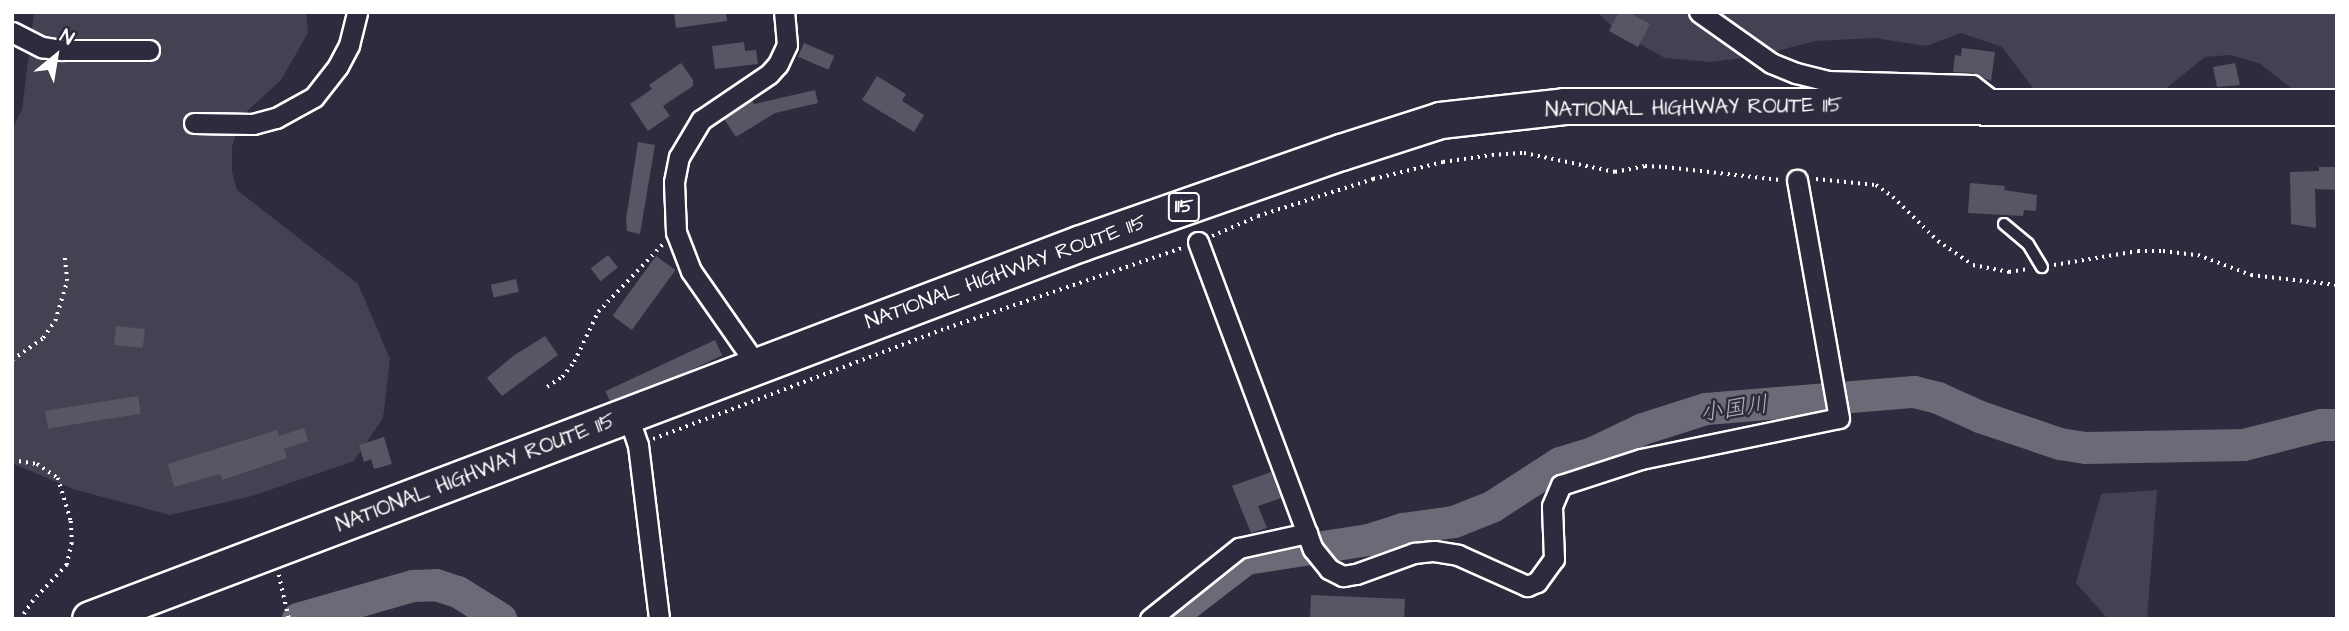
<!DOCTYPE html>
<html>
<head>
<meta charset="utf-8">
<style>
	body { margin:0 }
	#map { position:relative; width:2349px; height:631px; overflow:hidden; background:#2f2a3d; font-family:"Architects Daughter","Klee One",sans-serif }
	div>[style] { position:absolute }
	.green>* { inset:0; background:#464152 }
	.river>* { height:32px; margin:-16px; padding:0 16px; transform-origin:16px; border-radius:16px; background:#6d6a77 }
	.building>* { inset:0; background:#595564; transform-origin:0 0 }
	.path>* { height:3.5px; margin-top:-1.75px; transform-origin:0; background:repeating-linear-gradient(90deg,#fff 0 2px,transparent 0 7px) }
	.roads { filter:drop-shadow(2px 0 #fff) drop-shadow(-2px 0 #fff) drop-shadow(0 2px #fff) drop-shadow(0 -2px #fff) }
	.lane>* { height:10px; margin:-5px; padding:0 5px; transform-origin:5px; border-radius:5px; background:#2f2a3d }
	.street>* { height:19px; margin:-9.5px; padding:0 9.5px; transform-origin:9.5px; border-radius:9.5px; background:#2f2a3d }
	.highway>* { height:35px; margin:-17.5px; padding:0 17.5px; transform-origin:17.5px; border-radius:17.5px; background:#2f2a3d }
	span { translate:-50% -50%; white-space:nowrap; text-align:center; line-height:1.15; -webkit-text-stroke:5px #2f2a3d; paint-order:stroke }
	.shield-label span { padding:2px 5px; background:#2f2a3d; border:2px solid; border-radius:5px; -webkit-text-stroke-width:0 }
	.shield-label { font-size:19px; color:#fff; font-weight:700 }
	.street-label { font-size:21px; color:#fff }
	.water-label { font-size:23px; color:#b6b4bb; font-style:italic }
	.frame { position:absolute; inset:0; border:14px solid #fff; pointer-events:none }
	.north { position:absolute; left:21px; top:21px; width:70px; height:70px; -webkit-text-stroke:5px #2f2a3d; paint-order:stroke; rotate:30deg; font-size:19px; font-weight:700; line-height:28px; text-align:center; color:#fff }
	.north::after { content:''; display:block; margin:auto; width:24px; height:32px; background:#fff; clip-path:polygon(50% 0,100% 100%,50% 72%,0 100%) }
</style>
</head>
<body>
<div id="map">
	<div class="green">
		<div style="clip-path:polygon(34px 12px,306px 12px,308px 33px,281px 80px,243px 115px,232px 146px,232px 172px,237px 190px,358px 284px,390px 359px,383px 418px,354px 461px,252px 496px,170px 515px,73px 489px,12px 463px,12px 129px,22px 110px)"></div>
		<div style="clip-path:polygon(1597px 12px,2337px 12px,2337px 104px,2314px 106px,2259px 63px,2230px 55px,2205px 57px,2159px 94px,2036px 92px,2002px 47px,1961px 33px,1926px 46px,1875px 38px,1815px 41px,1758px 56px,1710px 62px,1665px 58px,1617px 31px)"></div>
		<div style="clip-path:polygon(2157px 490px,2147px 619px,2108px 619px,2076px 583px,2101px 494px)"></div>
	</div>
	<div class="river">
		<div style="left:298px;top:619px;width:120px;rotate:-16deg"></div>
		<div style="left:413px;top:586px;width:23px;rotate:-2deg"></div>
		<div style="left:436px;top:585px;width:23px;rotate:18deg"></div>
		<div style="left:458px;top:592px;width:51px;rotate:32.1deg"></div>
		<div style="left:1168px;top:619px;width:98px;rotate:-37.6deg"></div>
		<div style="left:1246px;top:559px;width:124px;rotate:-8.8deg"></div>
		<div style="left:1369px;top:540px;width:36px;rotate:-18deg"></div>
		<div style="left:1403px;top:529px;width:51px;rotate:-7.8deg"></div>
		<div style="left:1454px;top:522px;width:41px;rotate:-21.5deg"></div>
		<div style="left:1492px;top:507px;width:81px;rotate:-32.9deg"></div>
		<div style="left:1560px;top:463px;width:37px;rotate:-17deg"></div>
		<div style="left:1595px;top:452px;width:53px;rotate:-25.6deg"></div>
		<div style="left:1643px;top:429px;width:66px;rotate:-17.6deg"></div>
		<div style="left:1706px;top:409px;width:209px;rotate:-4.7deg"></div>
		<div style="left:1914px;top:392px;width:25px;rotate:14deg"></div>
		<div style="left:1938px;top:398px;width:46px;rotate:24.3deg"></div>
		<div style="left:1980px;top:417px;width:84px;rotate:18.6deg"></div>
		<div style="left:2060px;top:444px;width:26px;rotate:9deg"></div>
		<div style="left:2086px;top:448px;width:158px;rotate:-1.1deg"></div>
		<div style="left:2244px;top:445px;width:81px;rotate:-14.4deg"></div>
		<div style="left:2322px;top:425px;width:15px"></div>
	</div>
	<div class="building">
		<div style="clip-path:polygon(674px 12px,726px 12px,727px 21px,676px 28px)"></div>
		<div style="clip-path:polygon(1619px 12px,1628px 12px,1650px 24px,1638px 47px,1609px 31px)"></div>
		<div style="clip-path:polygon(744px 42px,745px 51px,756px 50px,758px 64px,715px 69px,712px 46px)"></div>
		<div style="left:804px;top:43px;width:33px;height:15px;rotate:23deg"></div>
		<div style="clip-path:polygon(1962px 48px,1995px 52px,1991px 81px,1973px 73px,1953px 72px,1955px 55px,1961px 56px)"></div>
		<div style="clip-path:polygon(681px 63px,693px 80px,693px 86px,663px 106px,670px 116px,648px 131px,630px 104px,652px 89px,649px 85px)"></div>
		<div style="clip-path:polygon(2235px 63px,2240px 85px,2217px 87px,2213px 67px)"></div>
		<div style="clip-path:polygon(877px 76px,906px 94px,902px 101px,924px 115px,914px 132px,862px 100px)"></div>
		<div style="clip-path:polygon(815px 90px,818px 103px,775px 113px,736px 137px,724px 119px,752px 100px,754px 104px)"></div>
		<div style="clip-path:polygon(638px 142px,655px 145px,640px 234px,627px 231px,626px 219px)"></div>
		<div style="clip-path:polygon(2319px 167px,2337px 167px,2337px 190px,2315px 189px,2316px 228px,2291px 224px,2290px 172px,2319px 171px)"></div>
		<div style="clip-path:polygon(1970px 183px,2005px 186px,2004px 190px,2037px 195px,2036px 211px,2024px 210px,2023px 216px,1968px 213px)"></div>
		<div style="left:608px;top:255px;width:16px;height:22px;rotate:52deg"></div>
		<div style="left:656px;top:256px;width:24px;height:74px;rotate:36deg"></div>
		<div style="left:516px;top:279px;width:13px;height:26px;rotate:77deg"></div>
		<div style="left:116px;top:326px;width:29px;height:19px;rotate:6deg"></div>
		<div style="clip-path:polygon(545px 336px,558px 355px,502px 396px,487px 378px,513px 356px)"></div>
		<div style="left:715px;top:340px;width:17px;height:121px;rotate:65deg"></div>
		<div style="left:138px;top:396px;width:18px;height:94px;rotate:81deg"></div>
		<div style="clip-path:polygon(304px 428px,308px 441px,284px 449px,287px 458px,222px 480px,220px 474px,174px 487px,168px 464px,277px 430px,279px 436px)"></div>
		<div style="clip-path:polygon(384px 437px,392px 464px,374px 469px,371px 459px,364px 462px,359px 445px)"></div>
		<div style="clip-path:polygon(1271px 472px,1281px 498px,1258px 506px,1267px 528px,1251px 533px,1232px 486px)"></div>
		<div style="clip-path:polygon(1311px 595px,1405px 599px,1404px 619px,1310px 619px)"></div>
	</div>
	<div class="path">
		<div style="left:1816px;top:179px;width:60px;rotate:5.7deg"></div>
		<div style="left:1876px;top:185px;width:21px;rotate:35deg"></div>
		<div style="left:1893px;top:197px;width:63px;rotate:44.4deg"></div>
		<div style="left:1938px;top:241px;width:42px;rotate:34.4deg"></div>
		<div style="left:1973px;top:265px;width:37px;rotate:11deg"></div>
		<div style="left:2009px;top:272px;width:20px;rotate:-9deg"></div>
		<div style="left:1212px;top:236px;width:50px;rotate:-23.5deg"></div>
		<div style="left:1258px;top:216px;width:121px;rotate:-17.8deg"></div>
		<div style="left:1373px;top:179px;width:72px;rotate:-13.7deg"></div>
		<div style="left:1443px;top:162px;width:49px;rotate:-8.1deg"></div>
		<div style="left:1492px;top:155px;width:32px;rotate:-4deg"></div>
		<div style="left:1524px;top:153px;width:93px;rotate:11.8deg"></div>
		<div style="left:1615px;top:172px;width:31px;rotate:-11deg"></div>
		<div style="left:1645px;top:166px;width:20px;rotate:3deg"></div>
		<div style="left:1665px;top:167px;width:116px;rotate:6.4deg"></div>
		<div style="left:2054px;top:265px;width:85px;rotate:-9.5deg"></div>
		<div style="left:2138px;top:251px;width:25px"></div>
		<div style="left:2163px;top:251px;width:35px;rotate:7deg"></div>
		<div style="left:2198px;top:255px;width:57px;rotate:20.7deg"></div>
		<div style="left:2251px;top:275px;width:87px;rotate:6.6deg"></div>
		<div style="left:12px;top:360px;width:38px;rotate:-35deg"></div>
		<div style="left:43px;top:338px;width:21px;rotate:-55deg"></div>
		<div style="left:55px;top:321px;width:42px;rotate:-73.3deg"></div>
		<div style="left:67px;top:281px;width:27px;rotate:-96deg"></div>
		<div style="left:547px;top:387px;width:18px;rotate:-34deg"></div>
		<div style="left:562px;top:377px;width:19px;rotate:-51deg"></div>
		<div style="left:574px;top:362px;width:55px;rotate:-64.4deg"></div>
		<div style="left:598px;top:312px;width:94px;rotate:-46.3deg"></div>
		<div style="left:653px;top:439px;width:314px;rotate:-20.7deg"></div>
		<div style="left:947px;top:328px;width:248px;rotate:-18.8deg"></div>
		<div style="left:12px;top:460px;width:25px;rotate:9deg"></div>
		<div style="left:37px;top:464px;width:25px;rotate:34deg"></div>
		<div style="left:58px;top:478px;width:45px;rotate:73.2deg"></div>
		<div style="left:71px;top:521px;width:22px;rotate:87deg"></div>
		<div style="left:72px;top:543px;width:23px;rotate:103deg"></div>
		<div style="left:67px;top:565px;width:50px;rotate:133.4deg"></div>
		<div style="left:33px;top:601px;width:22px;rotate:124deg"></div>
		<div style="left:279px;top:575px;width:45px;rotate:77.2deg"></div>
	</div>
	<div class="roads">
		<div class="lane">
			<div style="left:2004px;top:224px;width:31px;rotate:40deg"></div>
			<div style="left:2028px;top:244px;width:27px;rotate:59deg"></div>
		</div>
		<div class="street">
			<div style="left:1699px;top:12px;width:88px;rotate:35.3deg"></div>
			<div style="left:1771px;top:63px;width:27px;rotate:22deg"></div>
			<div style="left:1796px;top:73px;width:32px;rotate:14deg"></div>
			<div style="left:1827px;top:81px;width:145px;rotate:1.6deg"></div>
			<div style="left:1972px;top:85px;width:33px;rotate:38deg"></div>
			<div style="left:12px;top:32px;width:34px;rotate:27deg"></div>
			<div style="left:42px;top:47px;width:20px;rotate:9deg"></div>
			<div style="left:62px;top:50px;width:87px"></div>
			<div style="left:194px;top:123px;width:59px;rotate:1deg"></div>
			<div style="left:253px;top:124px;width:24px;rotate:-15deg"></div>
			<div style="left:276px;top:118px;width:43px;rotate:-28.9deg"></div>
			<div style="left:314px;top:97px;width:39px;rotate:-52deg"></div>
			<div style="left:338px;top:66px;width:24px;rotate:-62deg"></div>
			<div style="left:349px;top:45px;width:34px;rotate:-76deg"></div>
			<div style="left:1198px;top:242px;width:328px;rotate:69.5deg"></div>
			<div style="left:1313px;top:549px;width:26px;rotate:51deg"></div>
			<div style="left:1329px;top:569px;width:16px;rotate:27deg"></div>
			<div style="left:1343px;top:576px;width:13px;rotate:-9deg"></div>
			<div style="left:1356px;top:574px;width:62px;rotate:-19.9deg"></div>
			<div style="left:1414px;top:553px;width:20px;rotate:-6deg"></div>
			<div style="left:1434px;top:551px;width:24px;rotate:9deg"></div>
			<div style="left:1458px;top:555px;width:76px;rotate:24.2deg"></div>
			<div style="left:1527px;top:586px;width:11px;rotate:-22deg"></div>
			<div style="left:1537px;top:582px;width:29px;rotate:-54deg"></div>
			<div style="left:1554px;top:559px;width:53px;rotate:-92.2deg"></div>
			<div style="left:1552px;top:506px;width:23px;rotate:-67deg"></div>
			<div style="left:1561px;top:485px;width:84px;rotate:-18deg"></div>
			<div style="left:1641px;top:459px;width:202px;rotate:-11.7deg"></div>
			<div style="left:1839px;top:418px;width:242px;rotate:-100deg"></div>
			<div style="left:758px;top:367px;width:117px;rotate:-124.9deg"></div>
			<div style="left:691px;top:271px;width:42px;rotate:-111deg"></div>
			<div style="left:676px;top:232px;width:50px;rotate:-92.3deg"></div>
			<div style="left:674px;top:182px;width:25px;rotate:-79deg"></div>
			<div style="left:679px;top:157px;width:43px;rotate:-59.3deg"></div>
			<div style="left:701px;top:120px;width:82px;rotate:-34.1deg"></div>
			<div style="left:769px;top:74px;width:13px;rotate:-48deg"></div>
			<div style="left:778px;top:64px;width:21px;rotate:-65deg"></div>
			<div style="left:787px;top:45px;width:33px;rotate:-95deg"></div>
			<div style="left:628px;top:416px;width:31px;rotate:71deg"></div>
			<div style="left:638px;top:445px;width:175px;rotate:83.1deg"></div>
			<div style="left:1150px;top:619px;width:114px;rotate:-38.6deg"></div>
			<div style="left:1239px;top:548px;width:70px;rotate:-12.4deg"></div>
		</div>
		<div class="highway">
			<div style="left:90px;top:619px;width:1060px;rotate:-20.78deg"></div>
			<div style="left:1081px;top:243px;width:275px;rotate:-19.3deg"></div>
			<div style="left:1341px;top:152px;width:104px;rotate:-17.9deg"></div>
			<div style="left:1440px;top:120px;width:125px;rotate:-6.4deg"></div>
			<div style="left:1564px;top:106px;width:773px;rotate:0.07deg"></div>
		</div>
	</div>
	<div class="shield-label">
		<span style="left:1184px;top:207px">115</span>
	</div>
	<div class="street-label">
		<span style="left:1694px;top:108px;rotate:-1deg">NATIONAL HIGHWAY ROUTE 115</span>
		<span style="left:1006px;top:272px;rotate:-20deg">NATIONAL HIGHWAY ROUTE 115</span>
		<span style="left:476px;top:473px;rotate:-21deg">NATIONAL HIGHWAY ROUTE 115</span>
	</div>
	<div class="water-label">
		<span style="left:1734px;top:409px;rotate:-8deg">小国川</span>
	</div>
	<div class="frame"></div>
	<div class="north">N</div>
</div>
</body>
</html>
